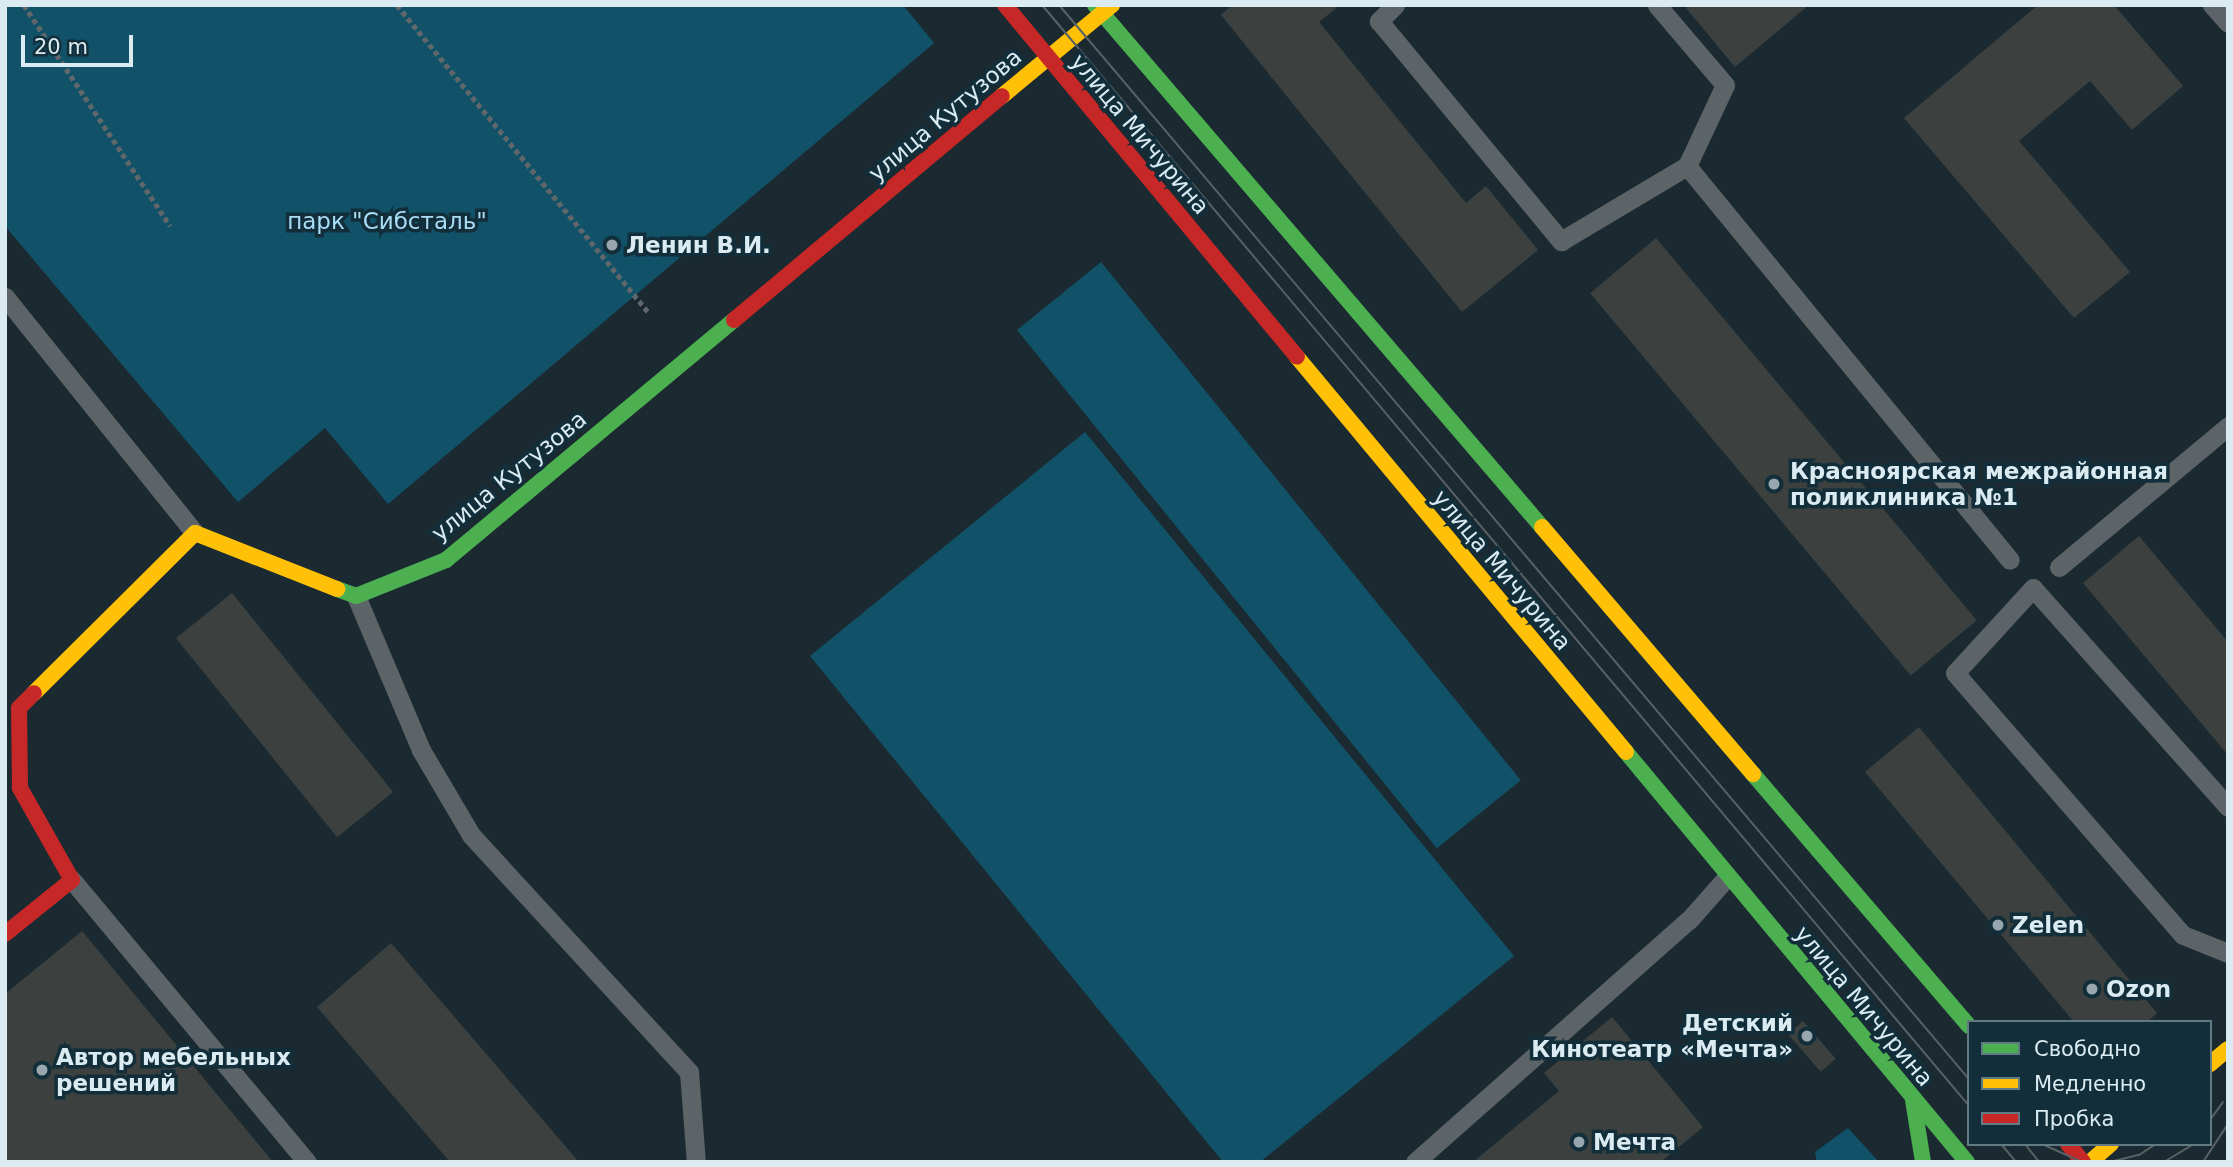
<!DOCTYPE html>
<html>
<head>
<meta charset="utf-8">
<style>
	body { margin:0 }
	#map { position:relative; width:2233px; height:1167px; overflow:hidden; background:#1b2a31; font-family:"DejaVu Sans",sans-serif }
	div>[style] { position:absolute }
	.green>* { inset:0; background:#125268; transform-origin:0 0 }
	.building>* { inset:0; background:#3c413f; transform-origin:0 0 }
	.path>* { height:4.5px; margin-top:-2.25px; transform-origin:0; background:repeating-linear-gradient(90deg,#60676b 0 5px,transparent 0 8.5px) }
	.lane>* { height:19px; margin:-9.5px; padding:0 9.5px; transform-origin:9.5px; border-radius:9.5px; background:#5d6467 }
	.fast>* { height:16px; margin:-8px; padding:0 8px; transform-origin:8px; border-radius:8px; background:#4caf50 }
	.slow>* { height:16px; margin:-8px; padding:0 8px; transform-origin:8px; border-radius:8px; background:#ffc107 }
	.jam>* { height:16px; margin:-8px; padding:0 8px; transform-origin:8px; border-radius:8px; background:#c62828 }
	.tram>* { height:2px; margin:-1px; padding:0 1px; transform-origin:1px; border-radius:1px; background:#576166 }
	.dots>* { width:19px; height:19px; translate:-50% -50%; box-sizing:border-box; border:4px solid #122e3a; border-radius:50% }
	span { translate:-50% -50%; white-space:nowrap; text-align:center; line-height:1.15; -webkit-text-stroke:7px #122e3a; paint-order:stroke }
	.street-label { font-size:23px; color:#dbebf2 }
	.park-label { font-size:23px; color:#a9dcf4 }
	.poi-label { font-size:23px; color:#dbebf2; font-weight:700 }
	.left { translate:0 -50%; text-align:left }
	.right { translate:-100% -50%; text-align:right }
	.frame { position:absolute; inset:0; border:7px solid #dbebf2; pointer-events:none }
	.legend { position:absolute; left:1967px; top:1020px; width:245px; height:126px; box-sizing:border-box; background:#122e3a; border:2px solid #627a84; margin:0; padding:9px 12px; list-style:none; font-size:21px; color:#dbebf2 }
	.legend li { display:flex; align-items:center; gap:14px; height:35px }
	.legend b { width:35px; border:2px solid #627a84 }
	.scale { position:absolute; left:21px; top:35px; width:112px; height:32px; box-sizing:border-box; border:4px solid #dbebf2; border-top:0; padding-left:9px; font-size:21px; line-height:24px; white-space:nowrap; color:#dbebf2; -webkit-text-stroke:5px #122e3a; paint-order:stroke }
</style>
</head>
<body>
<div id="map">
	<div class="green">
		<div style="clip-path:polygon(5px 5px,903px 5px,934px 43px,388px 504px,325px 428px,238px 502px,5px 226px)"></div>
		<div style="left:1101px;top:262px;width:667px;height:108px;rotate:51deg"></div>
		<div style="clip-path:polygon(1085px 432px,1514px 956px,1260px 1162px,1223px 1162px,810px 656px)"></div>
		<div style="clip-path:polygon(1848px 1128px,1879px 1162px,1817px 1162px,1815px 1152px)"></div>
	</div>
	<div class="building">
		<div style="clip-path:polygon(1232px 5px,1340px 5px,1319px 22px,1466px 203px,1486px 186px,1538px 250px,1462px 312px,1221px 15px)"></div>
		<div style="clip-path:polygon(1689px 5px,1809px 5px,1735px 67px,1686px 8px)"></div>
		<div style="clip-path:polygon(2038px 5px,2114px 5px,2183px 86px,2132px 130px,2090px 81px,2019px 141px,2130px 272px,2074px 318px,1904px 118px)"></div>
		<div style="left:1656px;top:238px;width:499px;height:86px;rotate:50deg"></div>
		<div style="clip-path:polygon(2139px 536px,2228px 642px,2228px 755px,2083px 583px)"></div>
		<div style="left:232px;top:593px;width:256px;height:72px;rotate:51deg"></div>
		<div style="clip-path:polygon(1919px 727px,2157px 1013px,2147px 1022px,2074px 1022px,1865px 772px)"></div>
		<div style="clip-path:polygon(82px 931px,273px 1162px,5px 1162px,5px 994px)"></div>
		<div style="clip-path:polygon(391px 943px,579px 1162px,450px 1162px,317px 1007px)"></div>
		<div style="clip-path:polygon(1612px 1017px,1703px 1127px,1661px 1162px,1473px 1162px,1559px 1091px,1544px 1073px)"></div>
		<div style="left:1803px;top:1021px;width:50px;height:20px;rotate:49deg"></div>
	</div>
	<div class="path">
		<div style="left:24px;top:5px;width:265px;rotate:56.5deg"></div>
		<div style="left:397px;top:5px;width:397px;rotate:50.7deg"></div>
	</div>
	<div class="lane">
		<div style="left:1395px;top:5px;width:23px;rotate:135deg"></div>
		<div style="left:1379px;top:21px;width:286px;rotate:50.4deg"></div>
		<div style="left:1561px;top:241px;width:147px;rotate:-30.8deg"></div>
		<div style="left:1687px;top:166px;width:89px;rotate:-64.9deg"></div>
		<div style="left:1725px;top:85px;width:105px;rotate:-130.4deg"></div>
		<div style="left:2212px;top:5px;width:24px;rotate:48deg"></div>
		<div style="left:1687px;top:166px;width:509px;rotate:50.66deg"></div>
		<div style="left:5px;top:297px;width:303px;rotate:51.2deg"></div>
		<div style="left:2059px;top:567px;width:220px;rotate:-39.8deg"></div>
		<div style="left:356px;top:596px;width:167px;rotate:67.1deg"></div>
		<div style="left:421px;top:750px;width:99px;rotate:59.5deg"></div>
		<div style="left:471px;top:835px;width:322px;rotate:47.4deg"></div>
		<div style="left:689px;top:1072px;width:90px;rotate:85.6deg"></div>
		<div style="left:2228px;top:807px;width:293px;rotate:-131.7deg"></div>
		<div style="left:2033px;top:588px;width:115px;rotate:132.5deg"></div>
		<div style="left:1955px;top:673px;width:347px;rotate:49deg"></div>
		<div style="left:2183px;top:935px;width:48px;rotate:21.8deg"></div>
		<div style="left:72px;top:880px;width:367px;rotate:50.2deg"></div>
		<div style="left:1415px;top:1162px;width:366px;rotate:-41.5deg"></div>
		<div style="left:1689px;top:920px;width:57px;rotate:-48.5deg"></div>
	</div>
	<div class="fast">
		<div style="left:1095px;top:5px;width:687px;rotate:49.43deg"></div>
		<div style="left:337px;top:589px;width:20px;rotate:20deg"></div>
		<div style="left:356px;top:596px;width:97px;rotate:-21.8deg"></div>
		<div style="left:446px;top:560px;width:375px;rotate:-39.8deg"></div>
		<div style="left:1626px;top:752px;width:533px;rotate:50.25deg"></div>
		<div style="left:1753px;top:774px;width:332px;rotate:49.4deg"></div>
		<div style="left:1913px;top:1100px;width:63px;rotate:80.8deg"></div>
	</div>
	<div class="slow">
		<div style="left:1002px;top:96px;width:143px;rotate:-39.6deg"></div>
		<div style="left:1297px;top:357px;width:514px;rotate:50.21deg"></div>
		<div style="left:1542px;top:527px;width:325px;rotate:49.5deg"></div>
		<div style="left:34px;top:693px;width:227px;rotate:-44.8deg"></div>
		<div style="left:195px;top:533px;width:153px;rotate:21.5deg"></div>
		<div style="left:2210px;top:1064px;width:23px;rotate:-40deg"></div>
		<div style="left:2090px;top:1162px;width:28px;rotate:-41deg"></div>
	</div>
	<div class="jam">
		<div style="left:1005px;top:5px;width:457px;rotate:50.3deg"></div>
		<div style="left:734px;top:320px;width:349px;rotate:-39.9deg"></div>
		<div style="left:5px;top:934px;width:86px;rotate:-38.9deg"></div>
		<div style="left:72px;top:880px;width:106px;rotate:-119.5deg"></div>
		<div style="left:20px;top:788px;width:80px;rotate:-90.7deg"></div>
		<div style="left:19px;top:708px;width:21px;rotate:-45deg"></div>
		<div style="left:2068px;top:1144px;width:23px;rotate:50deg"></div>
	</div>
	<div class="tram">
		<div style="left:1042px;top:5px;width:1439px;rotate:49.9deg"></div>
		<div style="left:1059px;top:5px;width:1408px;rotate:49.73deg"></div>
		<div style="left:2210px;top:1120px;width:22px;rotate:-54deg"></div>
		<div style="left:2001px;top:1144px;width:23px;rotate:50deg"></div>
		<div style="left:2025px;top:1144px;width:23px;rotate:52deg"></div>
		<div style="left:2042px;top:1144px;width:44px;rotate:24.2deg"></div>
		<div style="left:2110px;top:1162px;width:30px;rotate:-14deg"></div>
		<div style="left:2139px;top:1155px;width:20px;rotate:-33deg"></div>
		<div style="left:2164px;top:1162px;width:35px;rotate:-31deg"></div>
		<div style="left:2203px;top:1162px;width:45px;rotate:-56.7deg"></div>
	</div>
	<div class="dots">
		<div style="left:612px;top:245px;background:#98a7ae"></div>
		<div style="left:1774px;top:484px;background:#98a7ae"></div>
		<div style="left:1998px;top:925px;background:#98a7ae"></div>
		<div style="left:2092px;top:989px;background:#98a7ae"></div>
		<div style="left:1807px;top:1036px;background:#98a7ae"></div>
		<div style="left:42px;top:1070px;background:#98a7ae"></div>
		<div style="left:1579px;top:1142px;background:#98a7ae"></div>
	</div>
	<div class="street-label">
		<span style="left:945px;top:115px;rotate:-40deg">улица Кутузова</span>
		<span style="left:1140px;top:134px;rotate:50deg">улица Мичурина</span>
		<span style="left:509px;top:476px;rotate:-39deg">улица Кутузова</span>
		<span style="left:1502px;top:570px;rotate:50deg">улица Мичурина</span>
		<span style="left:1864px;top:1006px;rotate:50deg">улица Мичурина</span>
	</div>
	<div class="park-label">
		<span style="left:387px;top:221px">парк "Сибсталь"</span>
	</div>
	<div class="poi-label">
		<span class="left" style="left:626px;top:245px">Ленин В.И.</span>
		<span class="left" style="left:1790px;top:484px">Красноярская межрайонная<br>поликлиника №1</span>
		<span class="left" style="left:2012px;top:925px">Zelen</span>
		<span class="left" style="left:2106px;top:989px">Ozon</span>
		<span class="right" style="left:1793px;top:1036px">Детский<br>Кинотеатр «Мечта»</span>
		<span class="left" style="left:56px;top:1070px">Автор мебельных<br>решений</span>
		<span class="left" style="left:1593px;top:1142px">Мечта</span>
	</div>
	<div class="frame"></div>
	<ul class="legend">
	<li><b style="height:9px;background:#4caf50"></b>Свободно</li>
	<li><b style="height:9px;background:#ffc107"></b>Медленно</li>
	<li><b style="height:9px;background:#c62828"></b>Пробка</li>
	</ul>
	<div class="scale">20 m</div>
</div>
</body>
</html>
